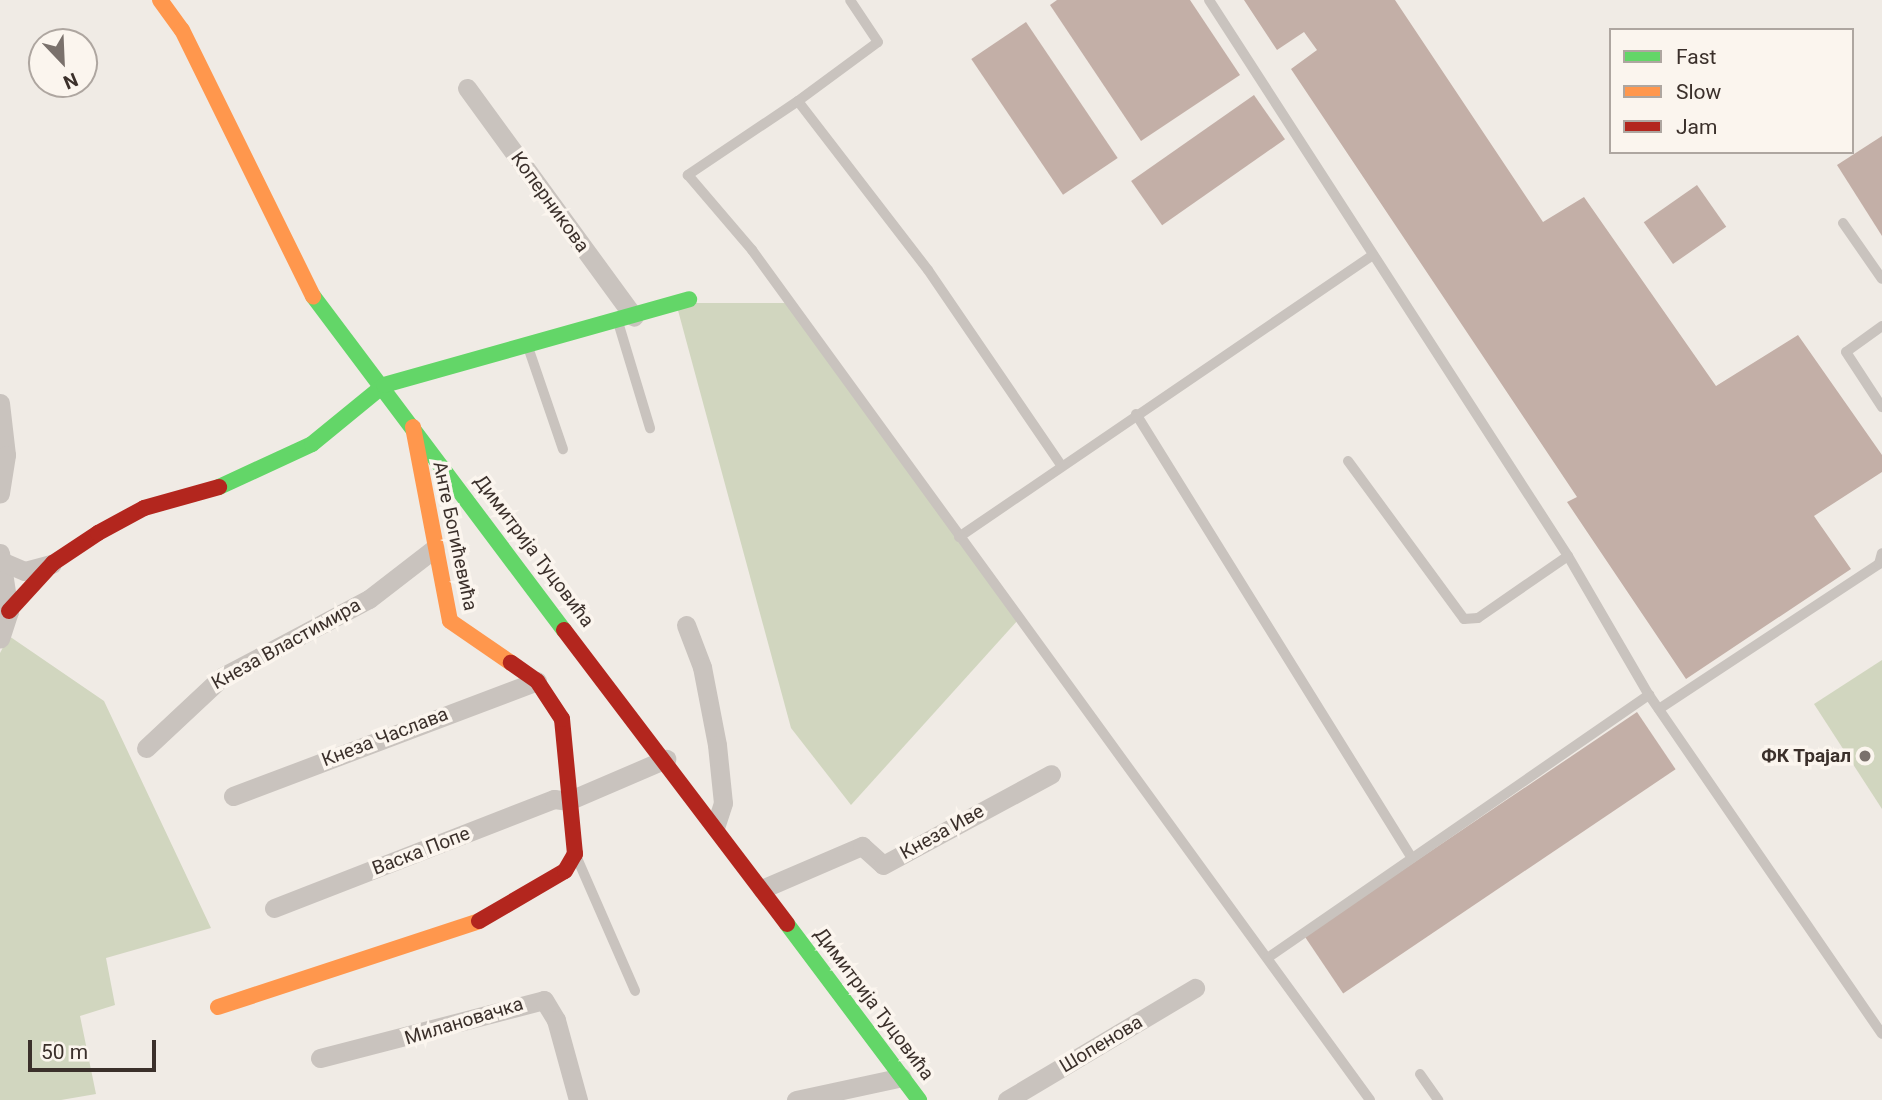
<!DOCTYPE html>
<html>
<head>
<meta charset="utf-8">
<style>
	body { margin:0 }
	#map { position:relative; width:1882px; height:1100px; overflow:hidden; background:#f0ebe5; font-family:Roboto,sans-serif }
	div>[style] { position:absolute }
	.green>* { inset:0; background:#d1d6bf }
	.building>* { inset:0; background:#c3afa7; transform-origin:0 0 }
	.lane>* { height:10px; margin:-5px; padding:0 5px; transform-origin:5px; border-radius:5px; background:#c9c3be }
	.street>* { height:19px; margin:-9.5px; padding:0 9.5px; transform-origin:9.5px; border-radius:9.5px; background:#c9c3be }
	.fast>* { height:16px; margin:-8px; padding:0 8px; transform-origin:8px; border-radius:8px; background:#63d668 }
	.slow>* { height:16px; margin:-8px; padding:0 8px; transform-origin:8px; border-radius:8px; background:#ff974d }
	.jam>* { height:16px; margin:-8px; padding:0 8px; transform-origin:8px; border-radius:8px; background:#b3261e }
	.dots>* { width:19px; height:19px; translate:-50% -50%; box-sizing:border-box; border:4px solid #fbf5ee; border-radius:50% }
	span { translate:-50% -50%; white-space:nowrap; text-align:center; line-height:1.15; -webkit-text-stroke:7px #fbf5ee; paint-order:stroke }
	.street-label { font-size:19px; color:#3b302b }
	.poi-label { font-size:19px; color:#3b302b; font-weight:700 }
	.right { translate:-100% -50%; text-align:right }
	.legend { position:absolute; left:1609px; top:28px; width:245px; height:126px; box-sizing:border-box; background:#fbf5ee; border:2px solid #aea6a0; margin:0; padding:9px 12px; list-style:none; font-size:21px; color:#3b302b }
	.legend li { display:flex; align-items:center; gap:14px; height:35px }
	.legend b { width:35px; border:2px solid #aea6a0 }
	.north { position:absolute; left:28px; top:28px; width:70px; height:70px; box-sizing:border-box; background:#fbf5ee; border:2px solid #aea6a0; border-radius:50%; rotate:157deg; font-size:19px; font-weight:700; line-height:28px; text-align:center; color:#3b302b }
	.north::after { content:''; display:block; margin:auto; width:24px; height:32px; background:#7a716c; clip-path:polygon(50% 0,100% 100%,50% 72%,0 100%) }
	.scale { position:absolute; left:28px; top:1040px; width:128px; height:32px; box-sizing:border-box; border:4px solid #3b302b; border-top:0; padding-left:9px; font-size:21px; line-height:24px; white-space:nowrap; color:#3b302b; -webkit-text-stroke:5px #fbf5ee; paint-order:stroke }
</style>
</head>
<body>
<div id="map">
	<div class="green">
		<div style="clip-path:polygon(676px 303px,788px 303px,1018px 620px,851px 805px,791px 728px)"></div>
		<div style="clip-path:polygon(9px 636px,104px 701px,211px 928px,106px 958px,115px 1005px,80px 1016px,96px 1094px,61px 1100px,0 1100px,0 653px)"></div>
		<div style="clip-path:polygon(1882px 660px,1882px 809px,1814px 704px)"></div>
	</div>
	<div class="building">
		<div style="clip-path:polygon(1057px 0,1190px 0,1240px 75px,1141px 141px,1050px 5px)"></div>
		<div style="clip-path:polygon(1244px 0,1395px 0,1543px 222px,1584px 197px,1716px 386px,1798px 335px,1882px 455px,1882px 472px,1814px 516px,1851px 569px,1686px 679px,1567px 502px,1577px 497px,1291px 69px,1317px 50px,1304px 32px,1277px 50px)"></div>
		<div style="left:1026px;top:22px;width:164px;height:66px;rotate:56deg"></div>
		<div style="left:1254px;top:95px;width:54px;height:150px;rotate:55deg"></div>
		<div style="clip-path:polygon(1882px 136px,1882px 236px,1837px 165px)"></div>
		<div style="left:1697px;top:185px;width:51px;height:65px;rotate:55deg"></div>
		<div style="left:1637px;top:712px;width:69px;height:401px;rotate:56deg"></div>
	</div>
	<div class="lane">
		<div style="left:1209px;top:0;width:662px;rotate:57.15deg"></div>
		<div style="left:1568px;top:556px;width:161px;rotate:59.8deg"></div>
		<div style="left:1649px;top:695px;width:411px;rotate:55.5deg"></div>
		<div style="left:798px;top:101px;width:99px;rotate:-36.4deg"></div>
		<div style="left:878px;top:42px;width:50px;rotate:-123.7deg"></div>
		<div style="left:1843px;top:223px;width:68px;rotate:55.1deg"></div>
		<div style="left:618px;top:322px;width:111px;rotate:73.2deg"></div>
		<div style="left:1882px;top:326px;width:44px;rotate:144.2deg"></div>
		<div style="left:1846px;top:352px;width:66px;rotate:56.8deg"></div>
		<div style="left:528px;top:347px;width:108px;rotate:71.1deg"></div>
		<div style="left:1136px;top:414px;width:519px;rotate:58.15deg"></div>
		<div style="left:1348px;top:461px;width:196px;rotate:53.7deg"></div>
		<div style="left:1464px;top:619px;width:14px;rotate:-4deg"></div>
		<div style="left:1478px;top:618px;width:109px;rotate:-34.6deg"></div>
		<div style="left:1061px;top:465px;width:236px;rotate:-124.3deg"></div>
		<div style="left:928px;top:270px;width:213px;rotate:-127.6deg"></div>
		<div style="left:798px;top:101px;width:133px;rotate:146.1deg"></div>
		<div style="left:688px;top:175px;width:99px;rotate:49.5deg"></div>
		<div style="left:752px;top:250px;width:1051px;rotate:53.98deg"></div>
		<div style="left:959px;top:537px;width:501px;rotate:-34.26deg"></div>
		<div style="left:1659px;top:709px;width:263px;rotate:-33.4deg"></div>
		<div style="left:1879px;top:564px;width:11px;rotate:-75deg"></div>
		<div style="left:577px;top:858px;width:145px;rotate:66.4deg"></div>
		<div style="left:1269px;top:957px;width:462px;rotate:-34.6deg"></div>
		<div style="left:1420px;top:1074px;width:32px;rotate:55deg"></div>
	</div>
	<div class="street">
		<div style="left:467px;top:88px;width:283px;rotate:53.9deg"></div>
		<div style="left:0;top:403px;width:52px;rotate:83.4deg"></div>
		<div style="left:6px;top:455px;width:39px;rotate:99deg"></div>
		<div style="left:0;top:553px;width:59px;rotate:81.2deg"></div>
		<div style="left:9px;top:611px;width:29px;rotate:108deg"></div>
		<div style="left:1px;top:561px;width:26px;rotate:23deg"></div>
		<div style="left:25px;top:571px;width:28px;rotate:-15deg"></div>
		<div style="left:686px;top:625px;width:45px;rotate:69.1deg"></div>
		<div style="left:702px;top:667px;width:79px;rotate:79.1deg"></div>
		<div style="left:717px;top:745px;width:58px;rotate:84.1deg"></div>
		<div style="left:723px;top:803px;width:25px;rotate:108deg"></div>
		<div style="left:146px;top:748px;width:104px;rotate:-43.1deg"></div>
		<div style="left:222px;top:677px;width:166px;rotate:-28deg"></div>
		<div style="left:369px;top:599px;width:83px;rotate:-37.7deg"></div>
		<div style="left:233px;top:796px;width:325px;rotate:-20.7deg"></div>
		<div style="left:762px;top:889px;width:109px;rotate:-23.3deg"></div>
		<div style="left:862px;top:846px;width:28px;rotate:42deg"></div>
		<div style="left:883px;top:865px;width:191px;rotate:-28.4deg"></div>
		<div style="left:274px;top:908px;width:300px;rotate:-21.3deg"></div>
		<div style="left:554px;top:799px;width:14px;rotate:8deg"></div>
		<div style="left:568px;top:801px;width:107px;rotate:-23.2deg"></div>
		<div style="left:320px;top:1058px;width:231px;rotate:-14.5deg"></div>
		<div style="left:544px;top:1000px;width:23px;rotate:59deg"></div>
		<div style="left:556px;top:1020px;width:83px;rotate:74.6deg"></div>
		<div style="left:796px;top:1100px;width:108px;rotate:-12.2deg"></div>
		<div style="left:1007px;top:1100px;width:219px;rotate:-30.8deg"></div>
	</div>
	<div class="fast">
		<div style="left:313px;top:296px;width:418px;rotate:53.1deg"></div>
		<div style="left:219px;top:487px;width:102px;rotate:-24.8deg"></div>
		<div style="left:312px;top:444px;width:93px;rotate:-39.3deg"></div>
		<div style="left:384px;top:385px;width:317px;rotate:-15.7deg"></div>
		<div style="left:787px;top:924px;width:220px;rotate:53.1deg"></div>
	</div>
	<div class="slow">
		<div style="left:160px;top:0;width:37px;rotate:54deg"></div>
		<div style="left:182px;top:30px;width:297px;rotate:63.8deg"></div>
		<div style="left:413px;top:427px;width:197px;rotate:79.2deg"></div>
		<div style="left:450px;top:621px;width:74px;rotate:34.5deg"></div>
		<div style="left:218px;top:1007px;width:275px;rotate:-18.2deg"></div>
	</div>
	<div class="jam">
		<div style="left:9px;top:611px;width:65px;rotate:-47.5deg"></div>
		<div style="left:53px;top:563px;width:54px;rotate:-33.7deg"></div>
		<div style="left:98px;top:533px;width:52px;rotate:-28.5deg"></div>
		<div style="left:144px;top:508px;width:78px;rotate:-15.6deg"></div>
		<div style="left:564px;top:630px;width:369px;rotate:52.8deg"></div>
		<div style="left:479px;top:921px;width:99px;rotate:-30.2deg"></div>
		<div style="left:565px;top:871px;width:20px;rotate:-60deg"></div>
		<div style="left:575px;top:854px;width:136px;rotate:-95.5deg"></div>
		<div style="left:562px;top:719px;width:45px;rotate:-123.3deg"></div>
		<div style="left:537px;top:681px;width:32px;rotate:-145deg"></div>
	</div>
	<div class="dots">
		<div style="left:1865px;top:756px;background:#7a716c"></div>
	</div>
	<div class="street-label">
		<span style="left:550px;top:202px;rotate:54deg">Коперникова</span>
		<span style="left:455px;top:536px;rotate:78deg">Анте Богићевића</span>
		<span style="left:534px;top:551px;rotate:53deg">Димитрија Туцовића</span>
		<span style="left:286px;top:644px;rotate:-29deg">Кнеза Властимира</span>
		<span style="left:385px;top:737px;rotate:-21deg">Кнеза Часлава</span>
		<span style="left:942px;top:832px;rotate:-29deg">Кнеза Иве</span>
		<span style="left:421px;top:851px;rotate:-21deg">Васка Попе</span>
		<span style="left:874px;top:1004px;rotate:53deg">Димитрија Туцовића</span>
		<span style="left:464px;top:1021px;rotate:-17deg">Милановачка</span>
		<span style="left:1101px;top:1044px;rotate:-31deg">Шопенова</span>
	</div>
	<div class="poi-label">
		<span class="right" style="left:1851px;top:756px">ФК Трајал</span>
	</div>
	<ul class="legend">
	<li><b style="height:9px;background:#63d668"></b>Fast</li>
	<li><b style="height:9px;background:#ff974d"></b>Slow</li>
	<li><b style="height:9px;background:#b3261e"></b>Jam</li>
	</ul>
	<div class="north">N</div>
	<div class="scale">50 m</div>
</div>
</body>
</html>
